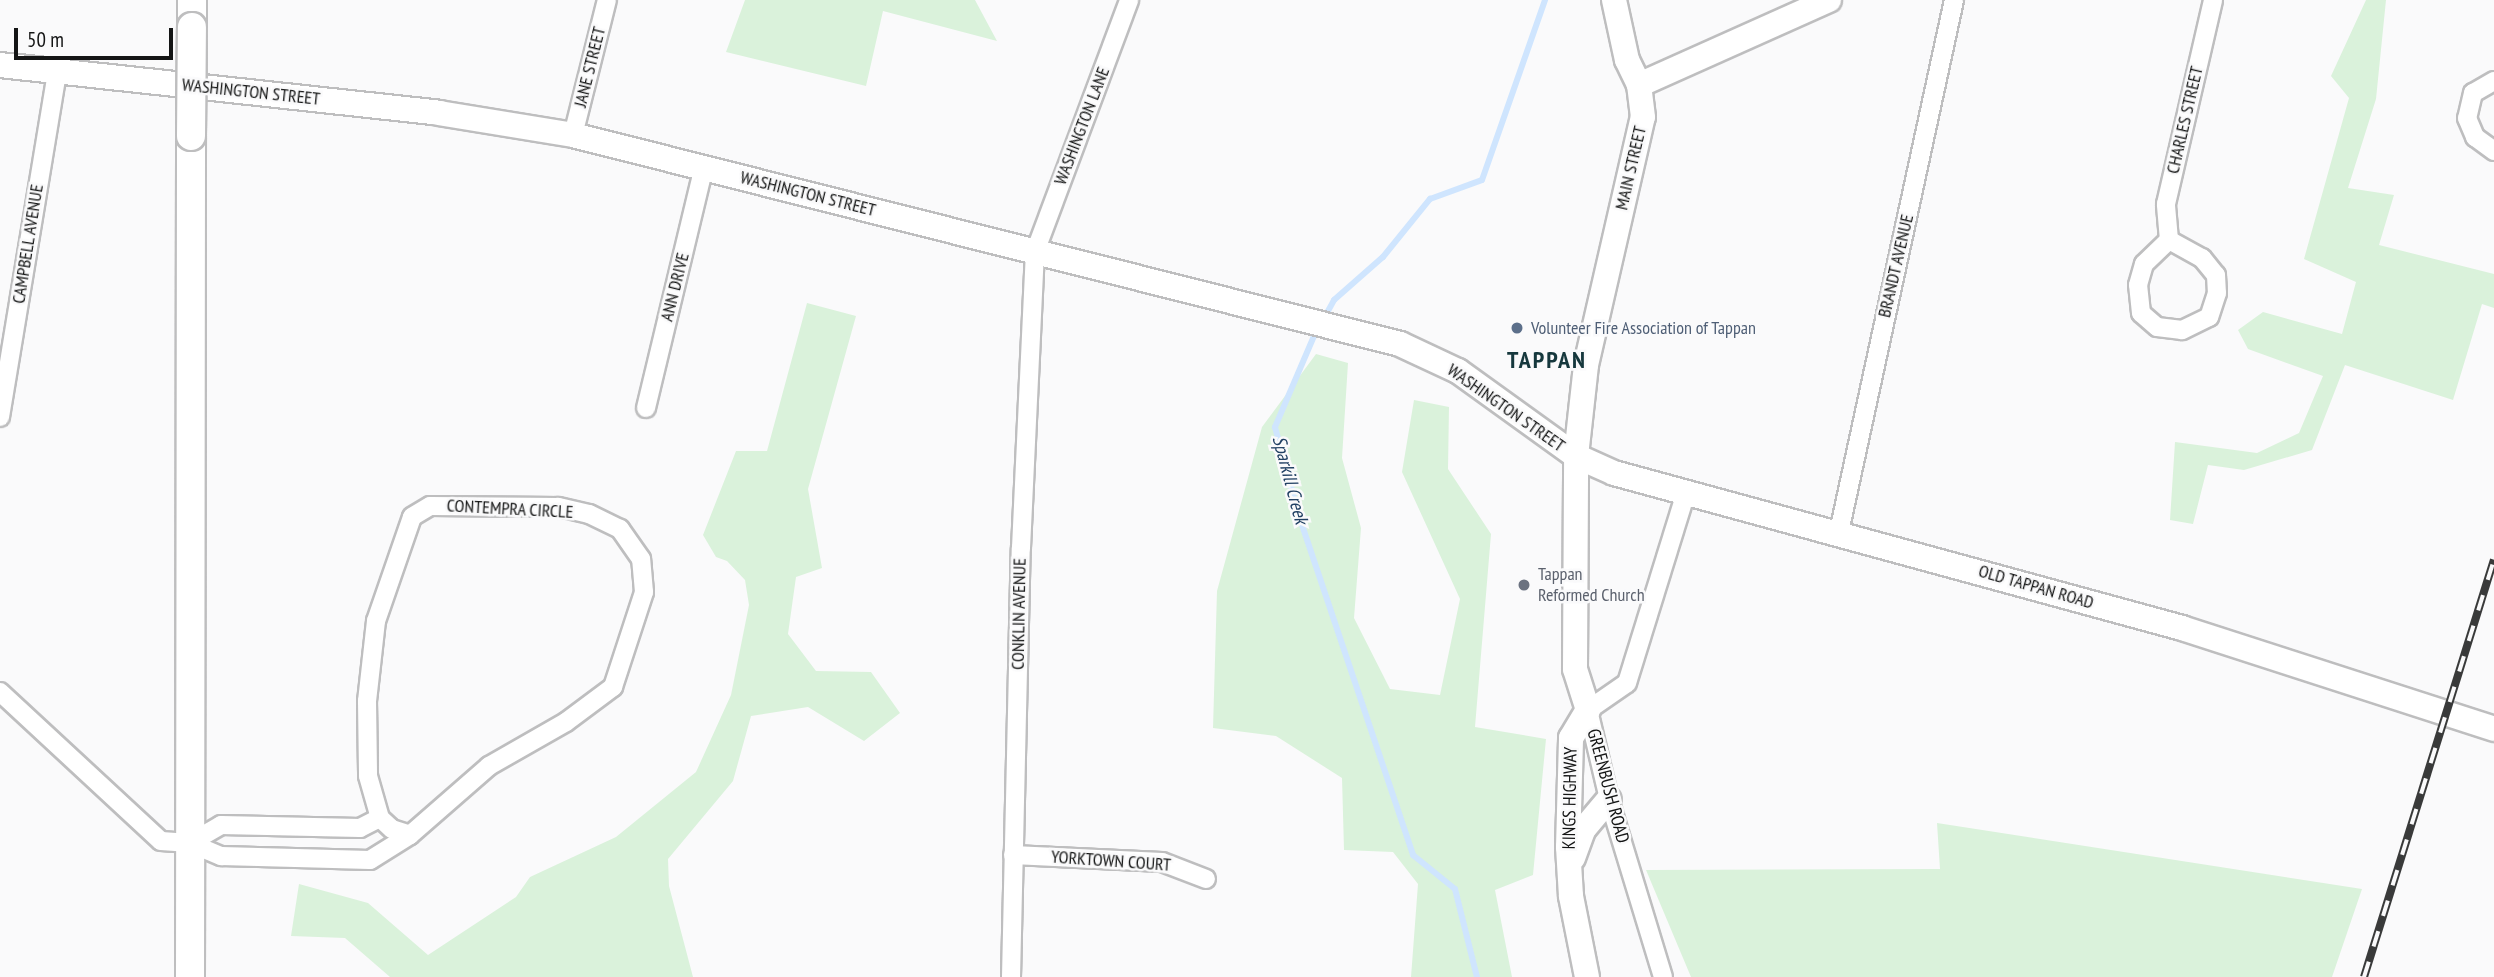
<!DOCTYPE html>
<html>
<head>
<meta charset="utf-8">
<style>
	body { margin:0 }
	#map { position:relative; width:2494px; height:977px; overflow:hidden; background:#fafafb; font-family:"PT Sans Narrow",sans-serif }
	div>[style] { position:absolute }
	.green>* { inset:0; background:#daf2db }
	.stream>* { height:6px; margin:-3px; padding:0 3px; transform-origin:3px; border-radius:3px; background:#cfe5fe }
	.roads { filter:drop-shadow(2px 0 #bebebf) drop-shadow(-2px 0 #bebebf) drop-shadow(0 2px #bebebf) drop-shadow(0 -2px #bebebf) }
	.street>* { height:18px; margin:-9px; padding:0 9px; transform-origin:9px; border-radius:9px; background:#fff }
	.secondary>* { height:24px; margin:-12px; padding:0 12px; transform-origin:12px; border-radius:12px; background:#fff }
	.primary>* { height:28px; margin:-14px; padding:0 14px; transform-origin:14px; border-radius:14px; background:#fff }
	.rail>* { height:8px; margin-top:-4px; transform-origin:0; background:repeating-linear-gradient(90deg,#fafafb 0 16px,#393a3a 0 32px); box-sizing:border-box; border-block:2px solid #393a3a }
	.bridges { filter:drop-shadow(2px 0 #bebebf) drop-shadow(-2px 0 #bebebf) drop-shadow(0 2px #bebebf) drop-shadow(0 -2px #bebebf) }
	.primary-bridge>* { height:28px; margin:-14px; padding:0 14px; transform-origin:14px; border-radius:14px; background:#fff }
	.dots>* { width:19px; height:19px; translate:-50% -50%; box-sizing:border-box; border:4px solid #fafafb; border-radius:50% }
	span { translate:-50% -50%; white-space:nowrap; text-align:center; line-height:1.15; -webkit-text-stroke:5px #fafafb; paint-order:stroke }
	.street-label { font-size:18px; color:#141515 }
	.service-label { font-size:18px; color:#4e5e75 }
	.left { translate:0 -50%; text-align:left }
	.worship-label { font-size:18px; color:#5b616d }
	.water-label { font-size:19px; color:#214063; font-style:italic }
	.district-label { font-size:24px; color:#16383d; font-weight:700; letter-spacing:2px }
	.scale { position:absolute; left:14px; top:28px; width:159px; height:32px; box-sizing:border-box; border:4px solid #141515; border-top:0; padding-left:9px; font-size:21px; line-height:24px; white-space:nowrap; color:#141515; -webkit-text-stroke:5px #fafafb; paint-order:stroke }
</style>
</head>
<body>
<div id="map">
	<div class="green">
		<div style="clip-path:polygon(745px 0,975px 0,997px 41px,883px 11px,866px 86px,726px 52px)"></div>
		<div style="clip-path:polygon(2366px 0,2386px 0,2376px 99px,2348px 188px,2394px 195px,2379px 245px,2494px 274px,2494px 308px,2482px 304px,2453px 400px,2345px 365px,2312px 450px,2244px 470px,2208px 465px,2193px 524px,2170px 520px,2175px 442px,2257px 453px,2299px 433px,2323px 376px,2248px 349px,2238px 330px,2263px 312px,2342px 334px,2356px 282px,2304px 259px,2349px 98px,2331px 76px)"></div>
		<div style="clip-path:polygon(807px 303px,856px 316px,808px 489px,822px 568px,796px 577px,788px 634px,816px 671px,871px 672px,900px 713px,864px 741px,808px 707px,751px 716px,733px 781px,668px 859px,669px 886px,693px 977px,390px 977px,345px 938px,291px 936px,299px 884px,368px 903px,428px 955px,516px 897px,530px 877px,616px 837px,696px 772px,731px 695px,749px 605px,745px 580px,727px 561px,716px 557px,703px 535px,736px 451px,767px 451px)"></div>
		<div style="clip-path:polygon(1316px 354px,1348px 363px,1342px 458px,1361px 528px,1354px 618px,1390px 689px,1440px 695px,1460px 599px,1402px 472px,1414px 400px,1449px 407px,1448px 469px,1491px 534px,1475px 727px,1546px 739px,1533px 875px,1495px 890px,1512px 977px,1411px 977px,1418px 884px,1393px 852px,1344px 850px,1342px 778px,1276px 736px,1213px 728px,1217px 591px,1262px 427px)"></div>
		<div style="clip-path:polygon(1937px 823px,2362px 889px,2332px 977px,1691px 977px,1646px 870px,1940px 869px)"></div>
	</div>
	<div class="stream">
		<div style="left:1323px;top:320px;width:23px;rotate:-61deg"></div>
		<div style="left:1334px;top:300px;width:65px;rotate:-41.3deg"></div>
		<div style="left:1383px;top:257px;width:75px;rotate:-51deg"></div>
		<div style="left:1430px;top:199px;width:55px;rotate:-20.1deg"></div>
		<div style="left:1482px;top:180px;width:191px;rotate:-70.7deg"></div>
		<div style="left:1317px;top:329px;width:107px;rotate:113.2deg"></div>
		<div style="left:1275px;top:427px;width:92px;rotate:74.9deg"></div>
		<div style="left:1299px;top:516px;width:358px;rotate:71.4deg"></div>
		<div style="left:1413px;top:855px;width:54px;rotate:39deg"></div>
		<div style="left:1455px;top:889px;width:91px;rotate:76deg"></div>
	</div>
	<div class="roads">
		<div class="street">
			<div style="left:2494px;top:81px;width:24px;rotate:150deg"></div>
			<div style="left:2473px;top:93px;width:26px;rotate:103deg"></div>
			<div style="left:2467px;top:118px;width:21px;rotate:67deg"></div>
			<div style="left:2475px;top:137px;width:24px;rotate:36deg"></div>
			<div style="left:573px;top:135px;width:139px;rotate:-75.9deg"></div>
			<div style="left:2169px;top:240px;width:38px;rotate:29deg"></div>
			<div style="left:2202px;top:258px;width:22px;rotate:51deg"></div>
			<div style="left:2216px;top:275px;width:18px;rotate:87deg"></div>
			<div style="left:2217px;top:293px;width:25px;rotate:108deg"></div>
			<div style="left:2209px;top:317px;width:30px;rotate:154deg"></div>
			<div style="left:2182px;top:330px;width:25px;rotate:-173deg"></div>
			<div style="left:2157px;top:327px;width:21px;rotate:-139deg"></div>
			<div style="left:2141px;top:313px;width:28px;rotate:-96deg"></div>
			<div style="left:2138px;top:285px;width:22px;rotate:-74deg"></div>
			<div style="left:2144px;top:264px;width:35px;rotate:-44deg"></div>
			<div style="left:2169px;top:240px;width:36px;rotate:-95deg"></div>
			<div style="left:2166px;top:204px;width:209px;rotate:-77deg"></div>
			<div style="left:646px;top:408px;width:248px;rotate:-76.5deg"></div>
			<div style="left:0;top:417px;width:350px;rotate:-80.6deg"></div>
			<div style="left:1839px;top:532px;width:544px;rotate:-77.8deg"></div>
			<div style="left:0;top:692px;width:219px;rotate:42.8deg"></div>
			<div style="left:161px;top:841px;width:29px;rotate:4deg"></div>
			<div style="left:190px;top:843px;width:34px;rotate:23deg"></div>
			<div style="left:221px;top:856px;width:149px;rotate:1.5deg"></div>
			<div style="left:370px;top:860px;width:47px;rotate:-32deg"></div>
			<div style="left:410px;top:835px;width:105px;rotate:-41.1deg"></div>
			<div style="left:489px;top:766px;width:89px;rotate:-29.7deg"></div>
			<div style="left:566px;top:722px;width:59px;rotate:-36.7deg"></div>
			<div style="left:613px;top:687px;width:100px;rotate:-71.9deg"></div>
			<div style="left:644px;top:592px;width:33px;rotate:-95deg"></div>
			<div style="left:641px;top:559px;width:37px;rotate:-125deg"></div>
			<div style="left:620px;top:529px;width:34px;rotate:-154deg"></div>
			<div style="left:589px;top:514px;width:32px;rotate:-167deg"></div>
			<div style="left:558px;top:507px;width:128px;rotate:-179.6deg"></div>
			<div style="left:430px;top:506px;width:21px;rotate:149deg"></div>
			<div style="left:412px;top:517px;width:110px;rotate:109.1deg"></div>
			<div style="left:376px;top:621px;width:81px;rotate:96.4deg"></div>
			<div style="left:367px;top:701px;width:75px;rotate:89.2deg"></div>
			<div style="left:368px;top:776px;width:44px;rotate:74.1deg"></div>
			<div style="left:380px;top:818px;width:16px;rotate:43deg"></div>
			<div style="left:392px;top:829px;width:19px;rotate:18deg"></div>
			<div style="left:190px;top:843px;width:36px;rotate:-30deg"></div>
			<div style="left:221px;top:825px;width:139px;rotate:1.2deg"></div>
			<div style="left:360px;top:828px;width:22px;rotate:-27deg"></div>
			<div style="left:1013px;top:855px;width:149px;rotate:2.7deg"></div>
			<div style="left:1162px;top:862px;width:47px;rotate:21.1deg"></div>
			<div style="left:1011px;top:977px;width:429px;rotate:-88.7deg"></div>
			<div style="left:1021px;top:548px;width:296px;rotate:-87.3deg"></div>
			<div style="left:1035px;top:252px;width:269px;rotate:-69.5deg"></div>
			<div style="left:1663px;top:977px;width:186px;rotate:-106.9deg"></div>
			<div style="left:1609px;top:799px;width:91px;rotate:-103.3deg"></div>
			<div style="left:1588px;top:710px;width:47px;rotate:-34.7deg"></div>
			<div style="left:1627px;top:683px;width:200px;rotate:-72.8deg"></div>
		</div>
		<div class="secondary">
			<div style="left:1614px;top:0;width:61px;rotate:77.8deg"></div>
			<div style="left:1627px;top:60px;width:28px;rotate:64deg"></div>
			<div style="left:0;top:65px;width:442px;rotate:6.2deg"></div>
			<div style="left:439px;top:113px;width:136px;rotate:9.3deg"></div>
			<div style="left:573px;top:135px;width:853px;rotate:14.18deg"></div>
			<div style="left:1400px;top:344px;width:64px;rotate:25deg"></div>
			<div style="left:1458px;top:371px;width:145px;rotate:35.8deg"></div>
			<div style="left:1576px;top:456px;width:42px;rotate:24.1deg"></div>
			<div style="left:1614px;top:473px;width:589px;rotate:15.26deg"></div>
			<div style="left:2182px;top:628px;width:328px;rotate:17.9deg"></div>
			<div style="left:1573px;top:858px;width:30px;rotate:-70deg"></div>
			<div style="left:1583px;top:830px;width:40px;rotate:-50deg"></div>
			<div style="left:1587px;top:977px;width:83px;rotate:-101.2deg"></div>
			<div style="left:1571px;top:896px;width:49px;rotate:-93.5deg"></div>
			<div style="left:1568px;top:847px;width:109px;rotate:-88.4deg"></div>
			<div style="left:1571px;top:738px;width:33px;rotate:-59deg"></div>
			<div style="left:1588px;top:710px;width:43px;rotate:-107.6deg"></div>
			<div style="left:1575px;top:669px;width:213px;rotate:-89.7deg"></div>
			<div style="left:1576px;top:456px;width:92px;rotate:-83.7deg"></div>
			<div style="left:1586px;top:365px;width:254px;rotate:-77.1deg"></div>
			<div style="left:1643px;top:117px;width:32px;rotate:-97deg"></div>
			<div style="left:1639px;top:85px;width:208px;rotate:-24.1deg"></div>
		</div>
		<div class="primary">
			<div style="left:192px;top:0;width:27px;rotate:90deg"></div>
			<div style="left:190px;top:977px;width:841px;rotate:-89.93deg"></div>
		</div>
	</div>
	<div class="rail">
		<div style="left:2364px;top:977px;width:437px;rotate:-72.7deg"></div>
	</div>
	<div class="bridges">
		<div class="primary-bridge">
			<div style="left:191px;top:136px;width:109px;rotate:-89.5deg"></div>
		</div>
	</div>
	<div class="dots">
		<div style="left:1517px;top:328px;background:#5c6f8a"></div>
		<div style="left:1524px;top:585px;background:#6b7280"></div>
	</div>
	<div class="street-label">
		<span style="left:590px;top:67px;rotate:-76deg">JANE STREET</span>
		<span style="left:251px;top:92px;rotate:6deg">WASHINGTON STREET</span>
		<span style="left:2185px;top:120px;rotate:-77deg">CHARLES STREET</span>
		<span style="left:1082px;top:126px;rotate:-69deg">WASHINGTON LANE</span>
		<span style="left:1631px;top:168px;rotate:-77deg">MAIN STREET</span>
		<span style="left:808px;top:194px;rotate:14deg">WASHINGTON STREET</span>
		<span style="left:28px;top:244px;rotate:-81deg">CAMPBELL AVENUE</span>
		<span style="left:1896px;top:266px;rotate:-77deg">BRANDT AVENUE</span>
		<span style="left:675px;top:287px;rotate:-76deg">ANN DRIVE</span>
		<span style="left:1506px;top:408px;rotate:35deg">WASHINGTON STREET</span>
		<span style="left:510px;top:509px;rotate:3deg">CONTEMPRA CIRCLE</span>
		<span style="left:2036px;top:587px;rotate:16deg">OLD TAPPAN ROAD</span>
		<span style="left:1019px;top:614px;rotate:-89deg">CONKLIN AVENUE</span>
		<span style="left:1608px;top:786px;rotate:75deg">GREENBUSH ROAD</span>
		<span style="left:1570px;top:798px;rotate:-89deg">KINGS HIGHWAY</span>
		<span style="left:1111px;top:861px;rotate:4deg">YORKTOWN COURT</span>
	</div>
	<div class="service-label">
		<span class="left" style="left:1531px;top:328px">Volunteer Fire Association of Tappan</span>
	</div>
	<div class="worship-label">
		<span class="left" style="left:1538px;top:585px">Tappan<br>Reformed Church</span>
	</div>
	<div class="water-label">
		<span style="left:1290px;top:480px;rotate:75deg">Sparkill Creek</span>
	</div>
	<div class="district-label">
		<span style="left:1547px;top:360px">TAPPAN</span>
	</div>
	<div class="scale">50 m</div>
</div>
</body>
</html>
